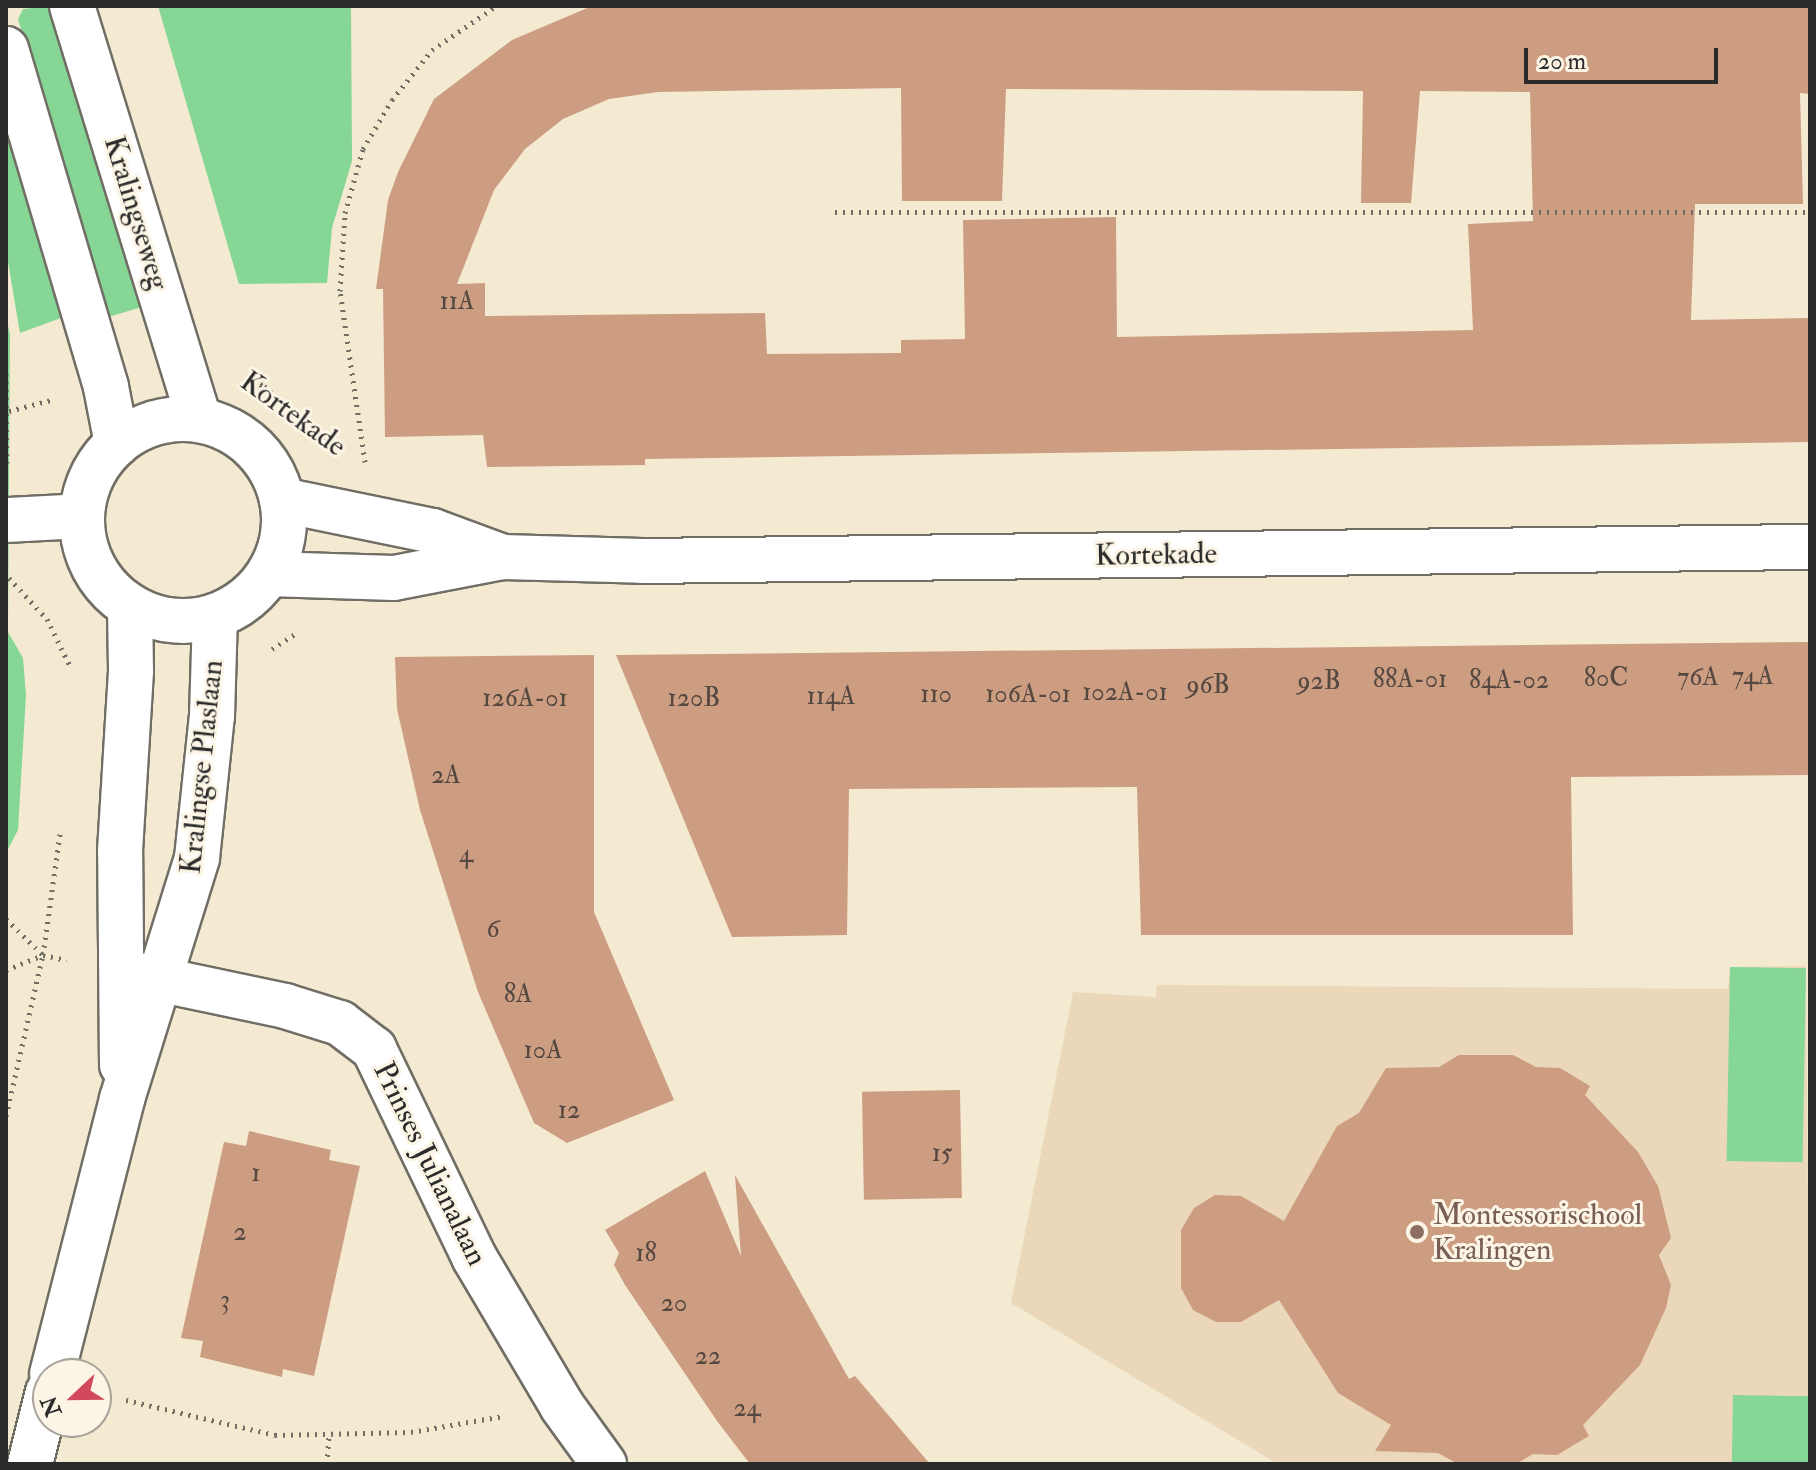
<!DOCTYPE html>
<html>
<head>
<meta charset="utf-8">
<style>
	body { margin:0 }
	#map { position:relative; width:1816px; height:1470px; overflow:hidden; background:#f3ead1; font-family:"IM FELL Double Pica",serif }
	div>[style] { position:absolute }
	.built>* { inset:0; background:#ebd8ba }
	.green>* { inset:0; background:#86d696; transform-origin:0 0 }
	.building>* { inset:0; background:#cd9d82; transform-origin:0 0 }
	.path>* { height:5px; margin-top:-2.5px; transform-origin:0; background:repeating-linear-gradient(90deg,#716e65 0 2px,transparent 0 8px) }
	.roads { filter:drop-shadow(2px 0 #716e65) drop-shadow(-2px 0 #716e65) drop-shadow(0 2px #716e65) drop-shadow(0 -2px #716e65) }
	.street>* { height:44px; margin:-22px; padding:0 22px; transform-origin:22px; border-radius:22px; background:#fff }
	.secondary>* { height:44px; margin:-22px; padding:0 22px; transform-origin:22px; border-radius:22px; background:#fff }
	.secondary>.ring { margin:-22px; padding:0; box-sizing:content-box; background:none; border:44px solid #fff; border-radius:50% }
	.dots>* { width:22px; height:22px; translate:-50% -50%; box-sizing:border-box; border:4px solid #fcf5e5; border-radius:50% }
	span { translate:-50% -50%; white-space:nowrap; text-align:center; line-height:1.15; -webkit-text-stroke:6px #fcf5e5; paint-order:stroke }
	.number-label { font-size:26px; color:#544841 }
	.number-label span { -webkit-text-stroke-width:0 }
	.street-label { font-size:30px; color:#2b2b2b }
	.education-label { font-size:30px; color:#785e54 }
	.left { translate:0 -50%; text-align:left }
	.frame { position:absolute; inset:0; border:8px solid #2b2b2b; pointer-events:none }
	.north { position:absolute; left:32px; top:1358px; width:80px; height:80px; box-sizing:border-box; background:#fcf5e5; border:2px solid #a8a49b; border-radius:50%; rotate:248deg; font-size:22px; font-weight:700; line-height:32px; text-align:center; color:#2b2b2b }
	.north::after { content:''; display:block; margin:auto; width:28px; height:36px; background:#d1495b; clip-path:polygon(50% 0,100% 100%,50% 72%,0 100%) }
	.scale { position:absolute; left:1524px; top:48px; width:194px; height:36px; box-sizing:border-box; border:4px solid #2b2b2b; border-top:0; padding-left:10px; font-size:24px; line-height:28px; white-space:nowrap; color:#2b2b2b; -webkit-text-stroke:6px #fcf5e5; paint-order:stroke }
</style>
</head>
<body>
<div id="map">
	<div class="built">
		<div style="clip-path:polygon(1806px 966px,1810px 1464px,1278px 1464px,1011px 1303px,1073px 992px,1156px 997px,1157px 985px,1728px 989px,1730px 967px)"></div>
	</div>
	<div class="green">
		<div style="clip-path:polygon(52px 6px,142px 307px,108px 317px,18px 19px,23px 9px)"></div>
		<div style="clip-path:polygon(158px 6px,351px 6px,352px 161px,332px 228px,327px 283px,239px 284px)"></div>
		<div style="clip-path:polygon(6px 99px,69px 315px,20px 333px,6px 250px)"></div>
		<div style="clip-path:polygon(6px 317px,10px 334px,8px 632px,23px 658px,26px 695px,18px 830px,6px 853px)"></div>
		<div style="left:1730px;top:967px;width:76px;height:194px;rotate:1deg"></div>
		<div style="left:1733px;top:1395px;width:77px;height:69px;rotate:1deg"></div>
	</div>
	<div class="building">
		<div style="clip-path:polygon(evenodd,592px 6px,1810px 6px,1810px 94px,1800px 93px,1803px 204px,1695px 204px,1691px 320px,1810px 318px,1810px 442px,645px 459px,645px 465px,487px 467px,483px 435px,385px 437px,383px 289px,376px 289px,388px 200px,398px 172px,434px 99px,512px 40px,592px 6px,901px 88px,902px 201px,1002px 201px,1006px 89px,1363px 91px,1361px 203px,1411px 203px,1420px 91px,1530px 92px,1533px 221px,1468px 224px,1473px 330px,1117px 337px,1116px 217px,963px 220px,965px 339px,901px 340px,901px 353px,767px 354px,765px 313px,485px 316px,485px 283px,457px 284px,494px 190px,525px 149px,563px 119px,609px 99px,658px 92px,901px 88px)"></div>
		<div style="clip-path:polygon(1810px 642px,1810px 775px,1571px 777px,1573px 935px,1141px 935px,1137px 787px,849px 789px,847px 935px,732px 937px,616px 655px)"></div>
		<div style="clip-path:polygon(594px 655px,594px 912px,674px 1100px,567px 1143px,534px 1123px,478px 992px,420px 810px,397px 709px,395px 657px)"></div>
		<div style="clip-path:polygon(1459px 1055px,1513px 1055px,1536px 1067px,1560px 1068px,1590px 1086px,1585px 1095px,1638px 1152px,1658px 1186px,1671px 1238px,1659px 1255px,1671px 1285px,1666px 1308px,1640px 1365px,1583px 1425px,1589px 1436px,1557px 1455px,1533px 1454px,1516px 1464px,1458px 1464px,1438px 1453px,1375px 1451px,1391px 1425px,1338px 1393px,1279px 1300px,1241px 1322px,1216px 1322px,1193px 1310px,1181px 1288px,1181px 1230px,1194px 1208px,1215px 1195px,1241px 1196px,1284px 1221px,1337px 1126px,1359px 1113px,1386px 1068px,1439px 1067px)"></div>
		<div style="left:960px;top:1090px;width:108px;height:98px;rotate:89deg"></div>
		<div style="clip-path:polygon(249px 1131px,331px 1150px,329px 1160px,360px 1166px,314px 1376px,283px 1369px,282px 1377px,200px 1357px,203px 1341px,181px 1338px,224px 1142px,246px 1146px)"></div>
		<div style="clip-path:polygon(705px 1171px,741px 1256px,735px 1175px,849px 1379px,855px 1376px,930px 1464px,750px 1464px,717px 1421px,625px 1285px,614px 1265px,619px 1253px,605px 1230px)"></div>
	</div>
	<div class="path">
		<div style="left:835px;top:212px;width:975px"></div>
		<div style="left:6px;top:374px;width:89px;rotate:89.4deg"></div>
		<div style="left:246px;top:377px;width:20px;rotate:27deg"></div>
		<div style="left:264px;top:386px;width:98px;rotate:40.9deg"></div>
		<div style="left:9px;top:411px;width:43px;rotate:-14.7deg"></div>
		<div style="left:365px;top:462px;width:173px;rotate:-98.3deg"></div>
		<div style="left:340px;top:291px;width:78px;rotate:-86.3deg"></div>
		<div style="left:345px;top:213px;width:66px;rotate:-74.3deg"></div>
		<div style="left:363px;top:149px;width:57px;rotate:-59.4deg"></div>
		<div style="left:392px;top:100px;width:64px;rotate:-51.3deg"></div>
		<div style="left:432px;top:50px;width:78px;rotate:-34.5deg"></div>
		<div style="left:9px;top:578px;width:56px;rotate:47.2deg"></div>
		<div style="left:47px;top:619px;width:55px;rotate:63.9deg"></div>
		<div style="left:272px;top:649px;width:30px;rotate:-33deg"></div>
		<div style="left:6px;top:919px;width:52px;rotate:44.2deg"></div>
		<div style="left:6px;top:970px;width:40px;rotate:-22deg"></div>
		<div style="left:43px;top:955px;width:24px;rotate:12deg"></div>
		<div style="left:6px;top:1116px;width:165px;rotate:-77.1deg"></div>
		<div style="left:43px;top:955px;width:122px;rotate:-82deg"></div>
		<div style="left:126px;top:1400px;width:153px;rotate:13.2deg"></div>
		<div style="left:275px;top:1435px;width:136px;rotate:-1.3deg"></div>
		<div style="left:411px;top:1432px;width:94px;rotate:-9.8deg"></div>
		<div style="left:327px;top:1464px;width:29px;rotate:-86deg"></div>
	</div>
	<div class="roads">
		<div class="street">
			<div style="left:6px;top:520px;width:76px;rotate:-3deg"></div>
			<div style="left:124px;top:972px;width:165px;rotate:11.9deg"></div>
			<div style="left:285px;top:1006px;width:58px;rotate:17.2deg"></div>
			<div style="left:340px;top:1023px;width:43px;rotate:37.4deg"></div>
			<div style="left:374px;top:1049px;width:231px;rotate:64.3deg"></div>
			<div style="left:474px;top:1257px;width:173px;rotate:59.4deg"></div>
			<div style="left:562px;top:1406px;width:72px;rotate:54.1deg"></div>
		</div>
		<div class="secondary">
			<div style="left:72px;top:6px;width:433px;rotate:72.9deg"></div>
			<div style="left:6px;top:49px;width:352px;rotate:73.5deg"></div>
			<div style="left:106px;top:387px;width:58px;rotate:79.1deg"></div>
			<div class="ring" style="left:82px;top:419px;width:158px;height:158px"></div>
			<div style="left:282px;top:500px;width:154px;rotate:11.6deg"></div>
			<div style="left:433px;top:531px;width:75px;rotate:20.4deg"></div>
			<div style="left:269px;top:574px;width:125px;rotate:1.8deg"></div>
			<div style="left:394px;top:578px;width:111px;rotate:-10.9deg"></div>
			<div style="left:503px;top:557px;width:139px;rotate:1.6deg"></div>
			<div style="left:642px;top:561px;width:1168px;rotate:-0.69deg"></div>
			<div style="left:122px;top:1065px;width:214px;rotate:-90.5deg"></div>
			<div style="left:120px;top:851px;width:180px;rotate:-86.5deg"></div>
			<div style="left:131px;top:671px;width:65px;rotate:-90.9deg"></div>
			<div style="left:52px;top:1374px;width:284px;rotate:-75.7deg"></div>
			<div style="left:122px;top:1099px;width:252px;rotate:-72.7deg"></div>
			<div style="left:197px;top:858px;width:143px;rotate:-84deg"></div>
			<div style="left:212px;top:716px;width:100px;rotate:-88.3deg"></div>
			<div style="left:30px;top:1464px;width:74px;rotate:-76deg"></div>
		</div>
	</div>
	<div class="dots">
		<div style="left:1417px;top:1232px;background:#8d6e63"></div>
	</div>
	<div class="number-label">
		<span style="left:457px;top:302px">11A</span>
		<span style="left:1753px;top:677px">74A</span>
		<span style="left:1698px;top:678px">76A</span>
		<span style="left:1606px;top:679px">80C</span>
		<span style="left:1410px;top:680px">88A-01</span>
		<span style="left:1509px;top:681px">84A-02</span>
		<span style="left:1319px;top:682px">92B</span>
		<span style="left:1208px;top:686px">96B</span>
		<span style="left:1125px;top:693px">102A-01</span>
		<span style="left:936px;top:695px">110</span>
		<span style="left:1028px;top:695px">106A-01</span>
		<span style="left:831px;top:697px">114A</span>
		<span style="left:525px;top:699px">126A-01</span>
		<span style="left:694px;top:699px">120B</span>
		<span style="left:446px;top:776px">2A</span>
		<span style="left:466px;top:855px">4</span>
		<span style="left:493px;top:930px">6</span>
		<span style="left:518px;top:995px">8A</span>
		<span style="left:543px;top:1051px">10A</span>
		<span style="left:569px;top:1111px">12</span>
		<span style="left:942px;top:1154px">15</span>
		<span style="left:256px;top:1174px">1</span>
		<span style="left:240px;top:1233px">2</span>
		<span style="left:646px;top:1254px">18</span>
		<span style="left:225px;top:1301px">3</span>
		<span style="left:674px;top:1304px">20</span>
		<span style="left:708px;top:1357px">22</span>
		<span style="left:747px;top:1409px">24</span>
	</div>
	<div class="street-label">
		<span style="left:136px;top:213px;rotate:73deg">Kralingseweg</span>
		<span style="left:293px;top:414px;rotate:36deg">Kortekade</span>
		<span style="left:1156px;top:555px;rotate:-1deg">Kortekade</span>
		<span style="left:202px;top:767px;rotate:-84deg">Kralingse Plaslaan</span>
		<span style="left:430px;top:1164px;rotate:64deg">Prinses Julianalaan</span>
	</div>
	<div class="education-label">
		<span class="left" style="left:1433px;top:1232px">Montessorischool<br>Kralingen</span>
	</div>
	<div class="frame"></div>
	<div class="north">N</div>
	<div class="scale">20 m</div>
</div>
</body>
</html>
